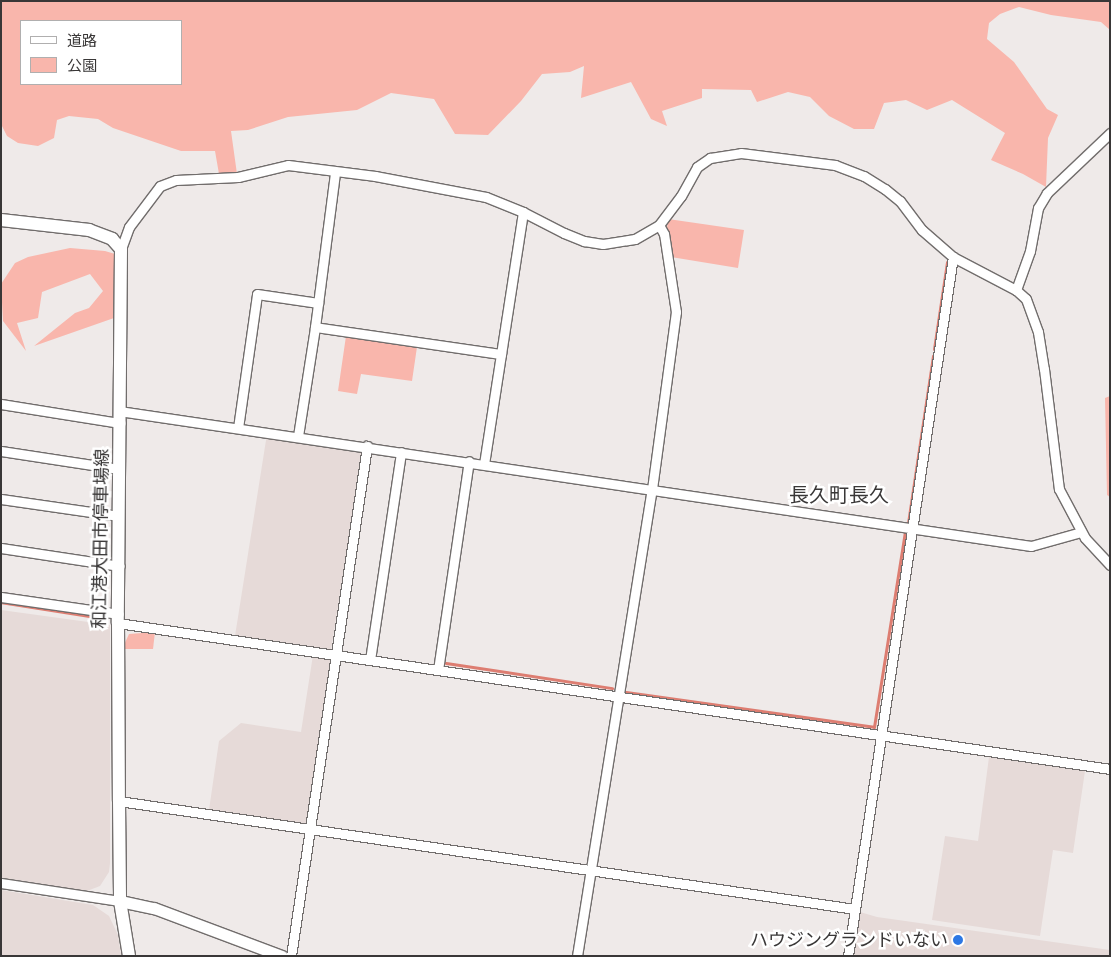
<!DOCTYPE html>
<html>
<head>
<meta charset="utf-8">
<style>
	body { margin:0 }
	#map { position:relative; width:1111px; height:957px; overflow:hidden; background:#efeae9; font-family:"Work Sans","Noto Sans JP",sans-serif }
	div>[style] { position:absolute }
	.built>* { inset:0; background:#e6dad8; transform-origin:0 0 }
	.green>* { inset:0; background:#f9b6ac }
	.water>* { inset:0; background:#dd7d71; transform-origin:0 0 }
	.stream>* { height:3px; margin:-1.5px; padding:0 1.5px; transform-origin:1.5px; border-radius:1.5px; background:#dd7d71 }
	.roads { filter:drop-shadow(1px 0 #716d6c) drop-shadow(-1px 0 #716d6c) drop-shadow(0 1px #716d6c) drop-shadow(0 -1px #716d6c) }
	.minor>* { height:9px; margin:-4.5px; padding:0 4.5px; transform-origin:4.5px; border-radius:4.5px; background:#fff }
	.tertiary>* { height:11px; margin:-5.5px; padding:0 5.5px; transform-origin:5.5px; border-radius:5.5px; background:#fff }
	.secondary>* { height:12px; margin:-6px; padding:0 6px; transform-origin:6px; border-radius:6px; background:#fff }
	.dots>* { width:14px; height:14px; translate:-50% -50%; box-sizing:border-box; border:2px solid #fff; border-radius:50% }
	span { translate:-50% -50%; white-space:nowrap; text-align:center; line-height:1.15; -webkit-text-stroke:5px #fff; paint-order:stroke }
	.street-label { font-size:18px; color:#393737 }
	.poi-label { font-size:18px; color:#393737 }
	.right { translate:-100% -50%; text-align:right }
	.quarter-label { font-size:20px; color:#393737 }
	.frame { position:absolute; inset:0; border:2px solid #393737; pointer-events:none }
	.legend { position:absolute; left:20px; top:20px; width:162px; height:65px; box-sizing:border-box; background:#fff; border:1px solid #b0afaf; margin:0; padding:6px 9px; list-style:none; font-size:15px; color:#393737 }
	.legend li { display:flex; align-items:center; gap:10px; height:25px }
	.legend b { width:25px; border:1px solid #b0afaf }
</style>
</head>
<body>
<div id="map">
	<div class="built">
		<div style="left:267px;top:434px;width:97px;height:204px;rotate:9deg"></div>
		<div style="clip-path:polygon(1px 610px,110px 625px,110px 863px,109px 872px,100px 886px,87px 891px,1px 878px)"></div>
		<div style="clip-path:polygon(313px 655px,333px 659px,308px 822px,305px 825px,209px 810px,219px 741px,241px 723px,301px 732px)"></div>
		<div style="clip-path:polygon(989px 757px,1085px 771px,1073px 853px,1053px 850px,1040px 936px,932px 920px,945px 836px,978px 841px)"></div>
		<div style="clip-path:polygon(1px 890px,93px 905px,109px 916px,118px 935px,121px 956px,1px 956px)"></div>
		<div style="clip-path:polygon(860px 912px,877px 917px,1110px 950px,1110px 956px,852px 956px)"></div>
	</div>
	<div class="green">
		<div style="clip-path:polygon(evenodd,1px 1px,1110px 1px,1110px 30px,1101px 22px,1051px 15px,1019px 7px,1000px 14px,989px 23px,987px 39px,1014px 62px,1047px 109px,1058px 115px,1048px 138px,1046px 187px,1023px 174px,991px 160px,1005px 133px,952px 100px,927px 110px,906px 100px,884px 103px,874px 129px,854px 129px,829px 116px,810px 97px,788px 92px,757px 102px,751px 90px,702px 89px,702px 98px,662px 111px,667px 126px,651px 119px,631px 82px,581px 98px,584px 66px,570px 72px,542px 74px,521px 101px,488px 135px,455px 134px,434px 99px,391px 93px,357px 110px,288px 117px,248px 130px,231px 131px,237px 174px,219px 174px,215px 151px,181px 151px,113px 128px,98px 119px,69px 116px,57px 120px,54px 138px,38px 146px,18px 143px,7px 136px,1px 124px,1px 1px,21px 21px,181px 21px,181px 84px,21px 84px,21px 21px)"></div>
		<div style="clip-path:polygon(668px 219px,744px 230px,738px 268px,671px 257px,667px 228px)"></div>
		<div style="clip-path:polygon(70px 248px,105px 251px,115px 254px,117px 308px,114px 318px,34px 346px,75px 313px,89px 308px,103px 291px,90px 274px,42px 292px,38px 318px,17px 323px,26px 351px,3px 321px,1px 284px,15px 263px,28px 257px)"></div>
		<div style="clip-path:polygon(346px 336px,417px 347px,412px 381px,361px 374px,357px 394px,338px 391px)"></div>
		<div style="clip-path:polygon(1110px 396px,1110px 497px,1107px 495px,1105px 398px)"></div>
		<div style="clip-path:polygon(155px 632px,153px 649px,122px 649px,129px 634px)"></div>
	</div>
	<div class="water">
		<div style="left:1px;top:600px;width:108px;height:4px;rotate:9deg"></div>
	</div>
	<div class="stream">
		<div style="left:934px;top:349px;width:88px;rotate:-81.5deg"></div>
		<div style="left:908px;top:523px;width:169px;rotate:-81.5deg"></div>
		<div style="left:446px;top:663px;width:168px;rotate:8.6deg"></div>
		<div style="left:626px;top:692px;width:250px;rotate:8deg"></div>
		<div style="left:874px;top:727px;width:198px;rotate:-81deg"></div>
	</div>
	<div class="roads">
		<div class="minor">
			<div style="left:121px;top:249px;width:23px;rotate:-70deg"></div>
			<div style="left:129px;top:227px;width:51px;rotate:-52.9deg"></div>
			<div style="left:160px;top:186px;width:17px;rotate:-21deg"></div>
			<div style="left:176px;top:180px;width:62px;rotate:-2.8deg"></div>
			<div style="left:238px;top:177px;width:51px;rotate:-13.5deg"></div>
			<div style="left:288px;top:165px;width:88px;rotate:7.2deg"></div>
			<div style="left:375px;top:176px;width:113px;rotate:10.7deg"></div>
			<div style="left:486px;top:197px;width:40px;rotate:22deg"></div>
			<div style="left:523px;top:212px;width:46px;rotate:27.1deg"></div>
			<div style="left:564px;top:233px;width:22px;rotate:22deg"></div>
			<div style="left:584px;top:241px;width:19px;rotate:9deg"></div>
			<div style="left:603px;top:244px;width:32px;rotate:-9deg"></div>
			<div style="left:635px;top:239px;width:28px;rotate:-30deg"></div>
			<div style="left:659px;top:225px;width:36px;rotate:-53deg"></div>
			<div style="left:681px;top:196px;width:33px;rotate:-61deg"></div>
			<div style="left:697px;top:167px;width:16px;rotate:-35deg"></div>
			<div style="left:710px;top:158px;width:31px;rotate:-9deg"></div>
			<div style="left:741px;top:153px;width:95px;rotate:7.3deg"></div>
			<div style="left:835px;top:165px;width:31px;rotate:21deg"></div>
			<div style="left:864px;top:176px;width:25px;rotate:32deg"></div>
			<div style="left:885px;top:189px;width:19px;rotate:39deg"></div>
			<div style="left:900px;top:201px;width:36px;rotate:53deg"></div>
			<div style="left:922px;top:230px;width:41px;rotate:41.1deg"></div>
			<div style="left:953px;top:257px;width:71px;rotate:27.6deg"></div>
			<div style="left:1016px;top:290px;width:13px;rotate:42deg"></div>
			<div style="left:1026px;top:299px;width:35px;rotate:70deg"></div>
			<div style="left:1038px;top:332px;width:37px;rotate:81deg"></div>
			<div style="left:1044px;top:369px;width:121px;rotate:82.9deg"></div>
			<div style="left:1059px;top:489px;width:55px;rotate:62deg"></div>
			<div style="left:1085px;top:538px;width:37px;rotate:47deg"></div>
			<div style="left:1016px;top:290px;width:41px;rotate:-70.3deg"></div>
			<div style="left:1030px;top:251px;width:44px;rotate:-79.5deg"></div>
			<div style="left:1038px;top:208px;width:17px;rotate:-59deg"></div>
			<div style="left:1047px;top:193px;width:87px;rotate:-43.6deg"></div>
			<div style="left:315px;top:327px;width:156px;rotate:-82.6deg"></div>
			<div style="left:1px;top:404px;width:121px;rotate:9.1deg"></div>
			<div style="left:119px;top:411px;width:922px;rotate:8.42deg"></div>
			<div style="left:1031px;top:546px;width:52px;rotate:-15.6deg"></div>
			<div style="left:238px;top:428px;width:135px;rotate:-81.9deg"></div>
			<div style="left:257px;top:294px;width:62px;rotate:8.4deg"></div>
			<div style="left:298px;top:436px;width:110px;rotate:-81.1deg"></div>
			<div style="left:315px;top:327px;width:188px;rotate:8.3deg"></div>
			<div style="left:1px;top:451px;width:119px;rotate:8.7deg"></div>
			<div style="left:484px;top:464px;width:255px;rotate:-81.2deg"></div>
			<div style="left:1px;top:499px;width:119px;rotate:8.2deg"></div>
			<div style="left:1px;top:548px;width:120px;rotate:8.6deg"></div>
			<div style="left:1px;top:597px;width:119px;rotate:8.2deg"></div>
			<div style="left:118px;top:623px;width:1003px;rotate:8.37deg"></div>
			<div style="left:370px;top:660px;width:210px;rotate:-81.5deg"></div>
			<div style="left:438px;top:670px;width:211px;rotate:-81.6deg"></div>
			<div style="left:119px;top:801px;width:744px;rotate:8.35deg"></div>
			<div style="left:1px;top:883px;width:120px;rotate:8.6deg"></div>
			<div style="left:291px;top:956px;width:516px;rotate:-81.52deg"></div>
			<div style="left:577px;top:956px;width:473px;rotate:-80.9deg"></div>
			<div style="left:652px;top:489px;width:179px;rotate:-82.3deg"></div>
			<div style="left:676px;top:312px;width:79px;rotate:-98.7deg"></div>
			<div style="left:664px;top:234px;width:10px;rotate:-119deg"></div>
			<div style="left:848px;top:956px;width:707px;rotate:-81.46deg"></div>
		</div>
		<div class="tertiary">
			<div style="left:120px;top:901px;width:35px;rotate:12deg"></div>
			<div style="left:154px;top:908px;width:137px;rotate:20.6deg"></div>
		</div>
		<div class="secondary">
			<div style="left:1px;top:220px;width:89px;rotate:6.5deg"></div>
			<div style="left:89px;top:230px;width:25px;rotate:21deg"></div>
			<div style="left:112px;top:239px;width:13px;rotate:48deg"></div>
			<div style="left:121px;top:249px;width:374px;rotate:90.5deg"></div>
			<div style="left:118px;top:623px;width:178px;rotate:89.7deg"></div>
			<div style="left:119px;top:801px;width:100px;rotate:89.4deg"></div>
			<div style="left:120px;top:901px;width:56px;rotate:80.7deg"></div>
		</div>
	</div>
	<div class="dots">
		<div style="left:958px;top:940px;background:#2d78e4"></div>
	</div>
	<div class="street-label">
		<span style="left:101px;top:539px;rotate:-89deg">和江港大田市停車場線</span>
	</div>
	<div class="poi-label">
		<span class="right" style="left:948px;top:940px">ハウジングランドいない</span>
	</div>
	<div class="quarter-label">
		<span style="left:839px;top:495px">長久町長久</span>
	</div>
	<div class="frame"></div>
	<ul class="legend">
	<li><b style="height:6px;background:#fff"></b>道路</li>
	<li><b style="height:14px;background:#f9b6ac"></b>公園</li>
	</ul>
</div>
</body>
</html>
